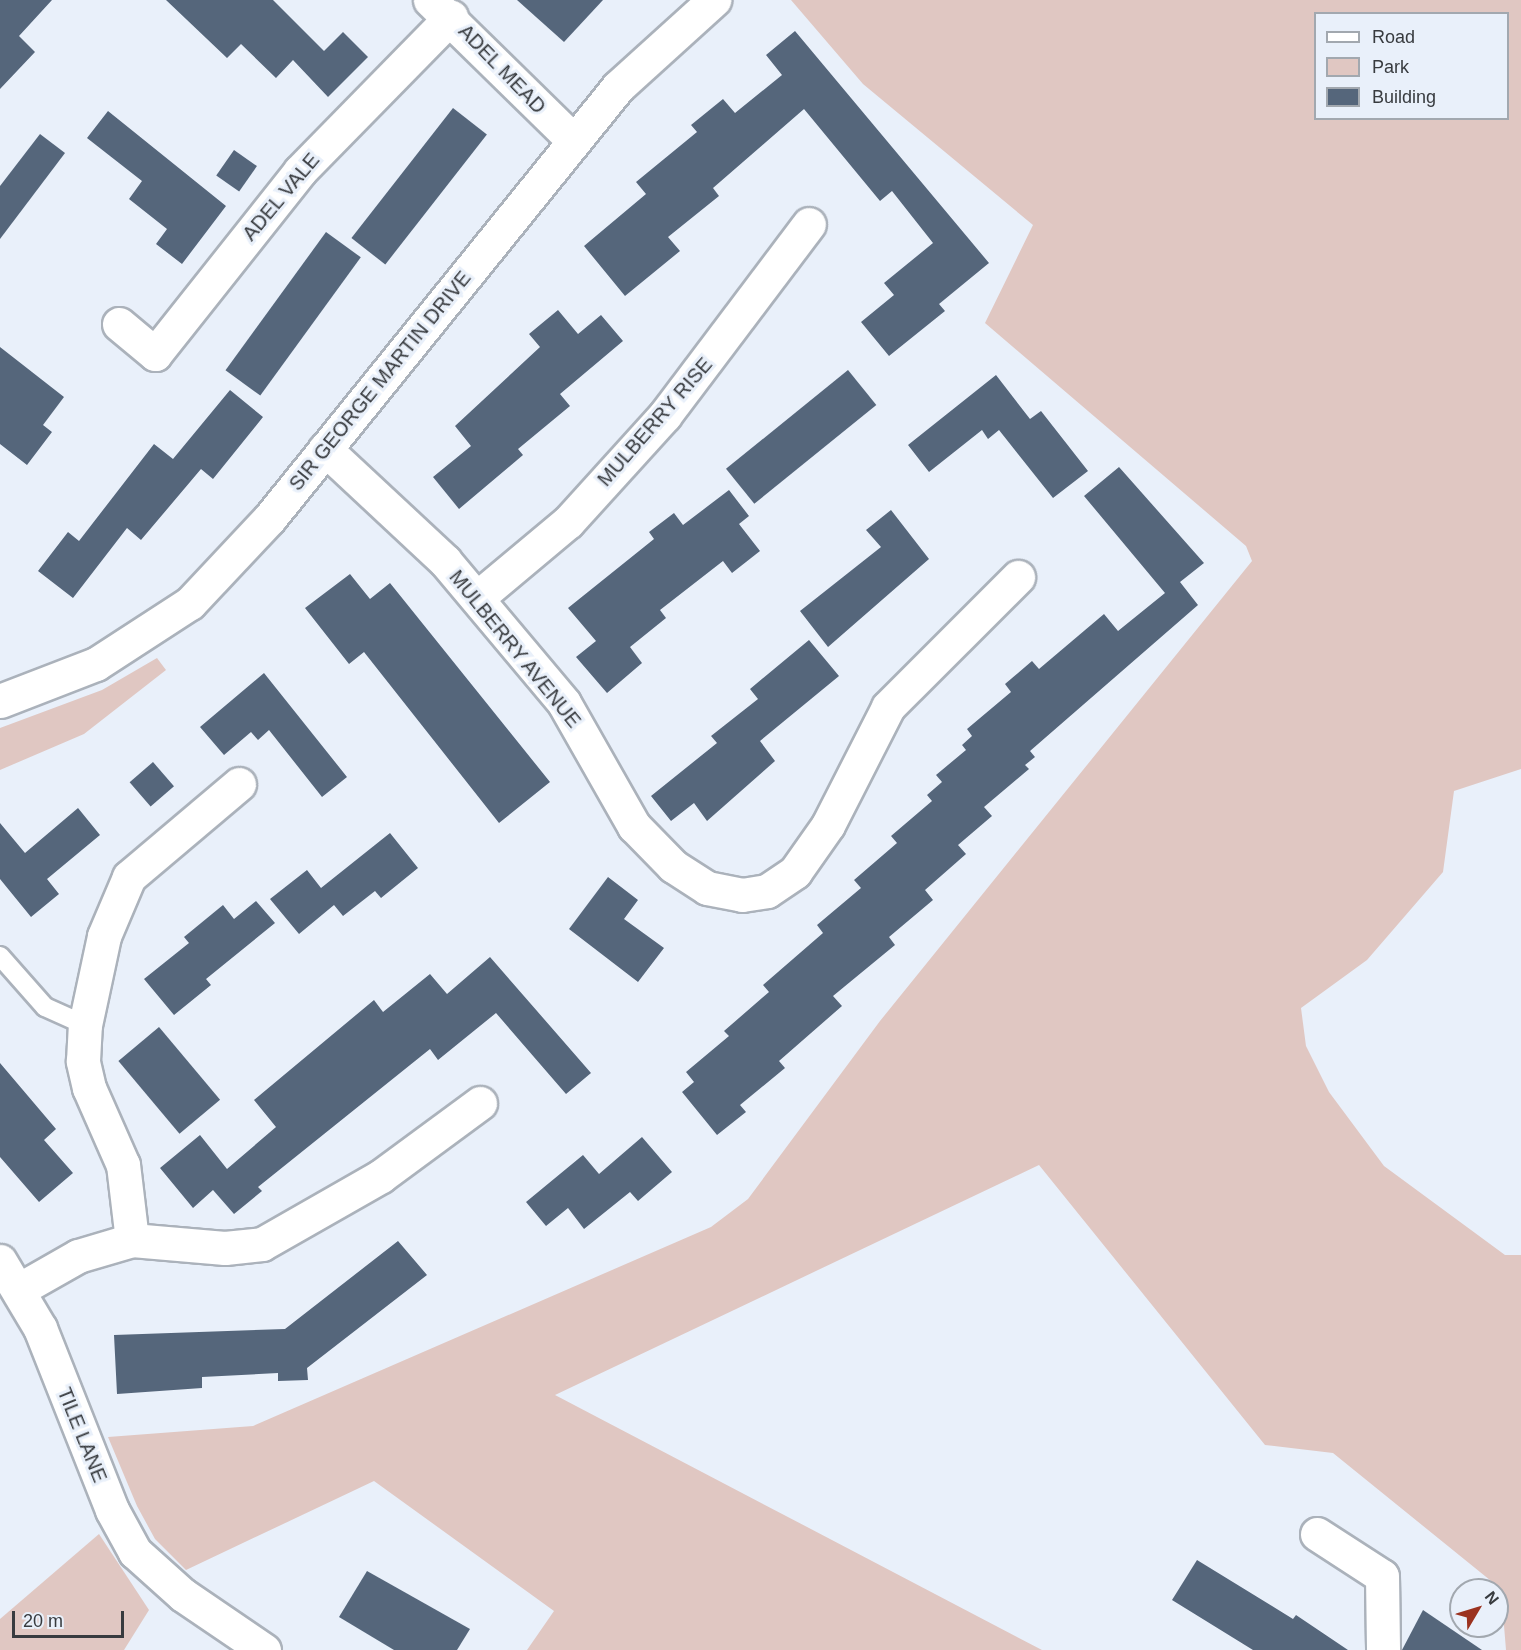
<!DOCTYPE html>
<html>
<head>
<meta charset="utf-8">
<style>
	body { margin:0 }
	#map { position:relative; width:1521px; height:1650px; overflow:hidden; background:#e9f0fa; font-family:Helvetica,sans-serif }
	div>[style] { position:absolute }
	.green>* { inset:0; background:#e0c7c2 }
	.building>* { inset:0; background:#55667b; transform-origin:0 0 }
	.roads { filter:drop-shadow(2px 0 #abb2bb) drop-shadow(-2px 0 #abb2bb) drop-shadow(0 2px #abb2bb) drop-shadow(0 -2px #abb2bb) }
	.service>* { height:18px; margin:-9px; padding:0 9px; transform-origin:9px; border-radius:9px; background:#fff }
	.minor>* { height:33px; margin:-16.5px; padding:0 16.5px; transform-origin:16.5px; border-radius:16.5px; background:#fff }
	span { translate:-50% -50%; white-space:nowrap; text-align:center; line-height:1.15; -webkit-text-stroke:6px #e9f0fa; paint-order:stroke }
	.street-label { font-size:20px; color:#383b3f }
	.legend { position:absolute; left:1314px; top:12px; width:195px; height:108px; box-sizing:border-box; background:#e9f0fa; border:2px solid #a2a8af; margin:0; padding:8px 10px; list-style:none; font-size:18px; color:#383b3f }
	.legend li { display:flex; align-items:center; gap:12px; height:30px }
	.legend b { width:30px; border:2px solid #a2a8af }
	.north { position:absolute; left:1449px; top:1578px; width:60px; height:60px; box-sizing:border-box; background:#e9f0fa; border:2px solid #a2a8af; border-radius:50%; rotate:52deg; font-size:16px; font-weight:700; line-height:24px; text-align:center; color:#383b3f }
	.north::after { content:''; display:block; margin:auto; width:21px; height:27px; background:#9b321f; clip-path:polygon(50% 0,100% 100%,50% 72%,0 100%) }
	.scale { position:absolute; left:12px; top:1611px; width:112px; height:27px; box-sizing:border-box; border:3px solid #383b3f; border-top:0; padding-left:8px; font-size:18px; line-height:21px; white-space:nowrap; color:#383b3f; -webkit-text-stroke:4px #e9f0fa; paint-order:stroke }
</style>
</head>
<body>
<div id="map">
	<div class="green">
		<div style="clip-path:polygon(evenodd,791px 0,1521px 0,1521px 769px,1454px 791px,1443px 872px,1367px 960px,1301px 1008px,1306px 1046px,1329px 1092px,1384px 1166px,1505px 1255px,1521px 1255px,1521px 1650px,1506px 1650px,1501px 1589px,1333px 1453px,1265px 1445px,1039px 1165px,555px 1395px,1042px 1650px,527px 1650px,554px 1611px,374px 1481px,186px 1570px,155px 1539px,137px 1506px,108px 1437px,253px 1426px,711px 1227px,748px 1199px,880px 1021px,1252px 561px,1246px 546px,985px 323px,1033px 225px,863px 84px,791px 0,1316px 14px,1508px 14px,1508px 118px,1316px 118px,1316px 14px)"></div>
		<div style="clip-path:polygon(157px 658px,166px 670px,84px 734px,0 770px,0 728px,102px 690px)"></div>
		<div style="clip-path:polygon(99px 1534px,149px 1610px,124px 1650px,0 1650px,0 1619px)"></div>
	</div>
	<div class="building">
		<div style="clip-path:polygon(0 0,52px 0,19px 36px,35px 52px,0 89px)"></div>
		<div style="clip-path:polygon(166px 0,273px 0,324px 51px,343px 32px,368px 57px,328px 97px,293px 60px,276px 78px,241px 44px,227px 58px)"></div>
		<div style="clip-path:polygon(517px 0,603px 0,564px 42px)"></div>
		<div style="clip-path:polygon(795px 31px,989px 263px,939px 304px,945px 311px,889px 356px,861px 322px,894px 295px,884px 283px,933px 243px,892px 191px,880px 201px,804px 109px,713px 188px,719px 196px,668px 237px,680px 251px,625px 296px,584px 246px,646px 194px,636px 182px,697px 132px,691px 125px,723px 99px,735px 113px,782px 75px,766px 55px)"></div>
		<div style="left:453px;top:108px;width:43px;height:165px;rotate:38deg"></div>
		<div style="clip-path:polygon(108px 111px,226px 206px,182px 264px,156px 244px,167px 229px,129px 199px,142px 181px,87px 138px)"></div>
		<div style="clip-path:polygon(40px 134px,65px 153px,0 239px,0 186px)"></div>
		<div style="left:234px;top:150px;width:28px;height:31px;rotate:35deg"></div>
		<div style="left:326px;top:232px;width:43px;height:171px;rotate:36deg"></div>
		<div style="clip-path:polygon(558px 310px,578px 334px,601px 315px,623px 341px,560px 394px,570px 406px,518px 449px,523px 455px,459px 509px,433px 477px,471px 446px,455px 426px,540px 347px,529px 334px)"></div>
		<div style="clip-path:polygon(0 347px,64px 397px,43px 425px,52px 432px,27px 465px,0 444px)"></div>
		<div style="left:848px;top:370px;width:45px;height:157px;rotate:51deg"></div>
		<div style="clip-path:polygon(996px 375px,1030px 419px,1041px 411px,1088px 471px,1053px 498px,999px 430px,988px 439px,982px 430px,929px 472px,908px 445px)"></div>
		<div style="clip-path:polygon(230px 390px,263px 417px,213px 479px,201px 469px,141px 540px,127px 528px,73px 598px,38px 571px,68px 532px,79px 541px,154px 444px,173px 459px)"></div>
		<div style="clip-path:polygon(1119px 467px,1204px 563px,1180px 582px,1198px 605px,1030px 751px,1035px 757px,1025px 765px,1029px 769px,984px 807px,992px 816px,958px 845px,966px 854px,925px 890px,933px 900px,889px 937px,895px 945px,833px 996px,842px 1006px,779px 1061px,785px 1068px,740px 1105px,746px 1112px,717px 1135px,682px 1092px,694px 1082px,686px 1072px,729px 1036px,724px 1031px,769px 992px,763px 985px,823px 933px,817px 925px,861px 888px,854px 880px,897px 843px,891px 836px,932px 801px,927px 795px,942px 782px,936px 775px,966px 750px,962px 745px,972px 736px,967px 729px,1011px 692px,1005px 684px,1032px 661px,1039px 669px,1104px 614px,1118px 631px,1165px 593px,1084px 496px)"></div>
		<div style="clip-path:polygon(729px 490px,749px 516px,739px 524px,760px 551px,732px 573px,723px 561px,660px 610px,666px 618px,630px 647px,642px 663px,607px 693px,576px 657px,596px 641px,568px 608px,654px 539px,649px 532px,674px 513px,683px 525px)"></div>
		<div style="clip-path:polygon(891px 510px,929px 559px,828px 647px,800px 611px,881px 547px,866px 530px)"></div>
		<div style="clip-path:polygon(350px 574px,370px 599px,390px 583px,550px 782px,499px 823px,364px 652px,349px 664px,305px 608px)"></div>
		<div style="clip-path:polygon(809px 640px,839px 676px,760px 741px,775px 761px,707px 821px,694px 803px,671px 821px,651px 796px,717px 743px,711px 736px,758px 699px,750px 689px)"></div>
		<div style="clip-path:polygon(264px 673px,347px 777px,322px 797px,269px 730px,258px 740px,251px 732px,224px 755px,200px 727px)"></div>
		<div style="left:153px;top:762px;width:32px;height:31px;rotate:49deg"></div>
		<div style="clip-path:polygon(78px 808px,100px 835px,47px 879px,59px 894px,31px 917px,0 879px,0 823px,25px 853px)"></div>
		<div style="clip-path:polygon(390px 833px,418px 868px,381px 898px,375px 891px,343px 916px,334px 905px,299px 934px,270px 899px,307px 870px,321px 888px)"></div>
		<div style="clip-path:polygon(608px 877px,638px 900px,624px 919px,664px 948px,638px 982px,569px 929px)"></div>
		<div style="clip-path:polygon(256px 901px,275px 923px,206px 979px,211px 985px,174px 1015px,144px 979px,189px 943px,184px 937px,223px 905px,234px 919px)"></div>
		<div style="clip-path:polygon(490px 957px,591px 1073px,566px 1094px,496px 1013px,438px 1060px,430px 1049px,258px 1187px,262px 1191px,234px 1214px,213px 1190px,193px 1208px,160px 1168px,200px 1135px,227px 1169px,276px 1127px,254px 1100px,374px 1000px,383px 1012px,430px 974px,447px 994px)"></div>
		<div style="left:159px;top:1027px;width:95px;height:53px;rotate:50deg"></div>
		<div style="clip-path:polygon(0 1063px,56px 1129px,44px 1140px,73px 1173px,39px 1202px,0 1157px)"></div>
		<div style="clip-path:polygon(642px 1137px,672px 1172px,638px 1201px,630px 1192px,584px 1229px,568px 1208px,546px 1226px,526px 1202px,583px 1155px,599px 1174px)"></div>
		<div style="clip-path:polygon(398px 1241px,427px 1275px,307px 1368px,308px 1380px,278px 1381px,278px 1373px,202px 1377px,202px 1388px,117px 1394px,114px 1335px,285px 1329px)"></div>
		<div style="clip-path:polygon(1197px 1560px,1293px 1619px,1296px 1615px,1348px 1650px,1253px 1650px,1172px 1600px)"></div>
		<div style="clip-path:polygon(367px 1571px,470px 1629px,457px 1650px,394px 1650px,339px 1617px)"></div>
		<div style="clip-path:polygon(1423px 1610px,1482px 1650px,1402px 1650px)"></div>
	</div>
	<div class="roads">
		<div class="service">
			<div style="left:0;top:956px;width:68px;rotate:48.6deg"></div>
			<div style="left:45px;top:1007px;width:44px;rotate:24.2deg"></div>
		</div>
		<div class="minor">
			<div style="left:430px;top:0;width:200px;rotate:44.4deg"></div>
			<div style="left:119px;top:324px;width:47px;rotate:39.8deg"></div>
			<div style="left:155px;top:354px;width:233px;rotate:-51.6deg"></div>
			<div style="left:300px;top:171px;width:216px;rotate:-45.6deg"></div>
			<div style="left:325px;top:449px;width:164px;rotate:43deg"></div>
			<div style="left:445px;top:561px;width:185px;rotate:50deg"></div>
			<div style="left:564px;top:703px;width:142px;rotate:60.4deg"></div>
			<div style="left:634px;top:826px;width:56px;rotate:45.7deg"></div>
			<div style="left:673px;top:866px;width:40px;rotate:32.9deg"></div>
			<div style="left:707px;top:888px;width:36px;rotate:11deg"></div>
			<div style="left:742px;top:895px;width:25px;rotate:-9deg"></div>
			<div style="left:767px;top:891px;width:34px;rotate:-34deg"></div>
			<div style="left:795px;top:872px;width:57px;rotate:-54.9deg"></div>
			<div style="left:828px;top:825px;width:132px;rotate:-63deg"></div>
			<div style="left:888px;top:707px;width:184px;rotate:-45deg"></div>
			<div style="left:477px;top:598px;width:119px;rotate:-39.9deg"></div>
			<div style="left:568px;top:522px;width:144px;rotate:-47.8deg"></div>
			<div style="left:665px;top:415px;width:239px;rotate:-53deg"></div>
			<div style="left:0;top:701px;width:103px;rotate:-21.1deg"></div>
			<div style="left:96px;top:664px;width:112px;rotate:-33deg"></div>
			<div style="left:190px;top:603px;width:115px;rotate:-46.8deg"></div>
			<div style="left:269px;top:519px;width:555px;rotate:-51.07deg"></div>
			<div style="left:618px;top:87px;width:130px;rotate:-42.2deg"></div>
			<div style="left:132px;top:1240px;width:76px;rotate:-96.8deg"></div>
			<div style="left:123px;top:1165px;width:84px;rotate:-113.8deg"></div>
			<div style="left:89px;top:1088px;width:28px;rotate:-103deg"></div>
			<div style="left:83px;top:1061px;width:36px;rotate:-87deg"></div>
			<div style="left:85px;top:1025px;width:91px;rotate:-77.9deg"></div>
			<div style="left:104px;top:936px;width:64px;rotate:-67deg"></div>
			<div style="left:129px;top:877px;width:144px;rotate:-40.2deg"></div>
			<div style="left:0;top:1261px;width:78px;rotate:59.2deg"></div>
			<div style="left:40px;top:1328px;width:196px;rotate:68.4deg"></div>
			<div style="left:112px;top:1510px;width:48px;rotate:61.3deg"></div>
			<div style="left:135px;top:1552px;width:64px;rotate:41.9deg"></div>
			<div style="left:183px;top:1595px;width:98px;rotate:34.2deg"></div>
			<div style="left:20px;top:1289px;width:67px;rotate:-29.6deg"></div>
			<div style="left:78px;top:1256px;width:56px;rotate:-16.5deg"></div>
			<div style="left:132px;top:1240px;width:93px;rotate:4.9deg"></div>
			<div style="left:225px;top:1248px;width:37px;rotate:-6deg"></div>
			<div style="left:262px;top:1244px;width:137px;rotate:-29.7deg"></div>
			<div style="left:381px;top:1176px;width:123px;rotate:-36.4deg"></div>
			<div style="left:1317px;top:1534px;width:77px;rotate:32.9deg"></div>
			<div style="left:1382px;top:1576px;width:74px;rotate:89.2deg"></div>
		</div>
	</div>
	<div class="street-label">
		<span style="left:502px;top:69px;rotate:46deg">ADEL MEAD</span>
		<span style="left:281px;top:197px;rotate:-50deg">ADEL VALE</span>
		<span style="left:380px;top:381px;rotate:-51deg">SIR GEORGE MARTIN DRIVE</span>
		<span style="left:655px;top:422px;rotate:-49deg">MULBERRY RISE</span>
		<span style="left:515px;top:649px;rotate:51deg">MULBERRY AVENUE</span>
		<span style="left:82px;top:1435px;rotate:68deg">TILE LANE</span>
	</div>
	<ul class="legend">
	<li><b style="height:8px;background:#fff"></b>Road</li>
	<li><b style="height:16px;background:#e0c7c2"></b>Park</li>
	<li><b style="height:16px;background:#55667b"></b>Building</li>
	</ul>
	<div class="north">N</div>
	<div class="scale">20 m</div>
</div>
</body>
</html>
